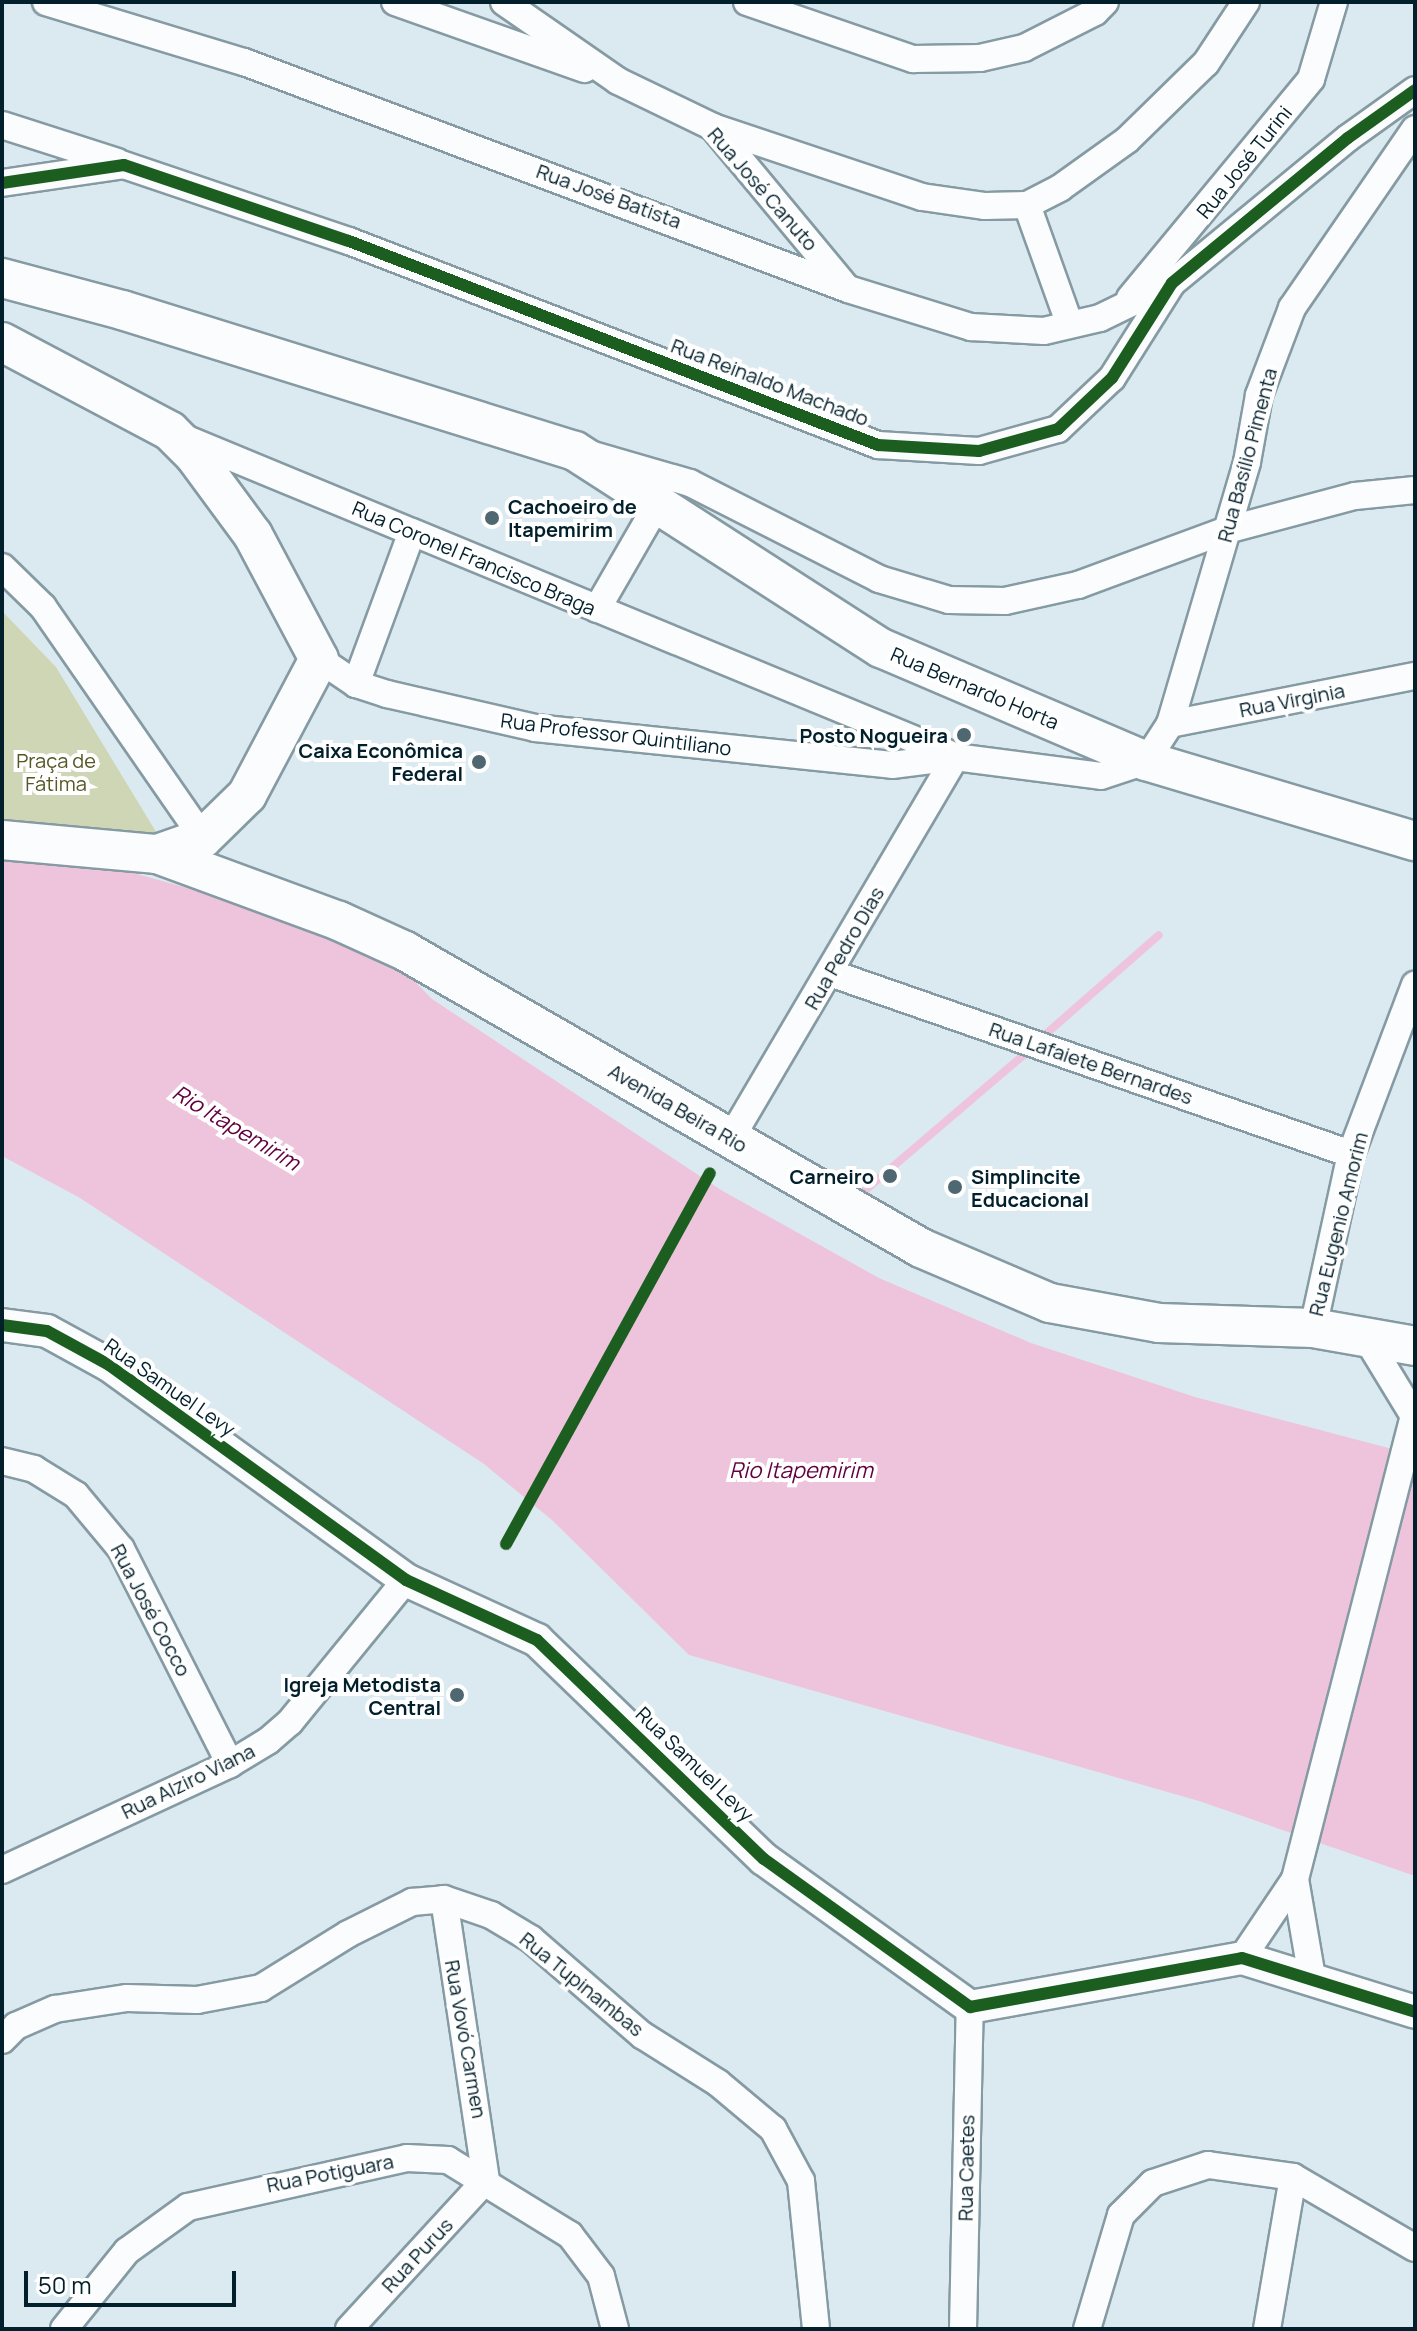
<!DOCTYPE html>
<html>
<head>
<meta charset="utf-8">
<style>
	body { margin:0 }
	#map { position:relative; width:1417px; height:2331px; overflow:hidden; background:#dbeaf1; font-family:Manrope,sans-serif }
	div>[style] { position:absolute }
	.green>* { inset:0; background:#cfd6b5 }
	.water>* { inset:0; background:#eec4dd }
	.stream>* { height:8px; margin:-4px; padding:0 4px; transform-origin:4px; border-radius:4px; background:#eec4dd }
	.roads { filter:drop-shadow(2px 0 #859aa2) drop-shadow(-2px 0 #859aa2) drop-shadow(0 2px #859aa2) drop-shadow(0 -2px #859aa2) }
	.minor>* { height:26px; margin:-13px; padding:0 13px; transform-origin:13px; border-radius:13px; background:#fafcfd }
	.tertiary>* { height:32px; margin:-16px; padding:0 16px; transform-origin:16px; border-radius:16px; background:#fafcfd }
	.secondary>* { height:38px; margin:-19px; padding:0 19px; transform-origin:19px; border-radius:19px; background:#fafcfd }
	.cycleway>* { height:12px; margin:-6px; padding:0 6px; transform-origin:6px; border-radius:6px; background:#1b5e20 }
	.dots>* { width:22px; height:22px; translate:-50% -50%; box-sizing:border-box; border:4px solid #fff; border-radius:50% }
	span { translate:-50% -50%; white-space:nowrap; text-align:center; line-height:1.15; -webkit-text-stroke:8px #fff; paint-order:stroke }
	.street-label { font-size:20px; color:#02202c }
	.poi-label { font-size:20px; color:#02202c; font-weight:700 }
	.left { translate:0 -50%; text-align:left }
	.right { translate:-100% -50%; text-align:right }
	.park-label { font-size:20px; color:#575625 }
	.water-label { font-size:22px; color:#620040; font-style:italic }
	.frame { position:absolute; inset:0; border:4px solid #02202c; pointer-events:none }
	.scale { position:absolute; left:24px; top:2271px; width:212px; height:36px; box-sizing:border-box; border:4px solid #02202c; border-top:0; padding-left:10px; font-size:24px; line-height:28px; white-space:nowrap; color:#02202c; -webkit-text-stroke:6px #fff; paint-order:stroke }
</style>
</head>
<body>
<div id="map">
	<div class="green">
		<div style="clip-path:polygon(2px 611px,56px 667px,161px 840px,2px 824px)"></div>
	</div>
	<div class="water">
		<div style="clip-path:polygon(2px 854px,101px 864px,281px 914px,388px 954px,432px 999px,721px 1190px,879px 1278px,1031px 1343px,1195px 1397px,1415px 1455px,1415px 1876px,1199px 1801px,689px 1655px,553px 1521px,484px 1464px,80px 1198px,2px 1156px)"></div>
	</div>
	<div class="stream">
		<div style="left:1039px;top:1040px;width:159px;rotate:-41.2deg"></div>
		<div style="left:855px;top:1199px;width:223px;rotate:-40.5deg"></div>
	</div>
	<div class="roads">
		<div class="minor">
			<div style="left:46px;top:2px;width:207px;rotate:16.9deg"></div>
			<div style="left:244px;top:62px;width:645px;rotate:20.6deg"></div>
			<div style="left:848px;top:289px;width:129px;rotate:17.2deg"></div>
			<div style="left:971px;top:327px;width:73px;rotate:3.1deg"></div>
			<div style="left:1044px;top:331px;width:57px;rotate:-13.1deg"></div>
			<div style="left:1100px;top:318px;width:80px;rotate:-25.9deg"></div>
			<div style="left:395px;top:2px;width:201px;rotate:19.5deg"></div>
			<div style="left:504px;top:2px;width:139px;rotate:34.7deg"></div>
			<div style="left:618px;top:81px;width:106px;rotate:25.8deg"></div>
			<div style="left:713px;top:127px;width:208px;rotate:50.3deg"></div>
			<div style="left:747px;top:2px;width:176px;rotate:19deg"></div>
			<div style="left:913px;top:59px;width:67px;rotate:-0.9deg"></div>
			<div style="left:980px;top:58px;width:45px;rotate:-12.8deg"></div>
			<div style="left:1024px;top:48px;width:80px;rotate:-26.9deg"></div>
			<div style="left:1095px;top:12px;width:14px;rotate:-45deg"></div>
			<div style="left:2px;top:125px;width:121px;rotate:17.8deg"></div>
			<div style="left:713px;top:127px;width:220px;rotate:18.5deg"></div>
			<div style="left:922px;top:197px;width:64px;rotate:8.1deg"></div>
			<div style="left:985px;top:206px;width:42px;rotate:-1.4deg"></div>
			<div style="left:1027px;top:205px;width:37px;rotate:-27deg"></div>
			<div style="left:1060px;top:188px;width:82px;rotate:-35.6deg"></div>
			<div style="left:1127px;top:140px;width:110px;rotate:-44.3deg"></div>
			<div style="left:1206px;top:63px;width:73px;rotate:-56.7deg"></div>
			<div style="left:2px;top:183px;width:123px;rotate:-8.4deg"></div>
			<div style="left:124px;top:165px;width:237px;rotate:18.7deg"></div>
			<div style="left:349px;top:241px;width:567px;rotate:21.09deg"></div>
			<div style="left:878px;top:445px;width:101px;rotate:3.4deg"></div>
			<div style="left:979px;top:451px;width:82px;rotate:-15.6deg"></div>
			<div style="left:1058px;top:429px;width:74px;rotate:-43.4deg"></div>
			<div style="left:1112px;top:378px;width:112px;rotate:-57.7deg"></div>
			<div style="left:1172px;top:283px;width:228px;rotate:-39.5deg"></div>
			<div style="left:1348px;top:138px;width:82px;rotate:-35.6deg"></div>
			<div style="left:1027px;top:205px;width:127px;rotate:70.3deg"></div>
			<div style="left:1130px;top:298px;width:284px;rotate:-50.4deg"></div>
			<div style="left:1311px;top:79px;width:80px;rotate:-73.4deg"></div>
			<div style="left:182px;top:437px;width:833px;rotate:22.44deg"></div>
			<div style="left:593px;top:455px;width:101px;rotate:16.1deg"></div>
			<div style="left:690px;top:483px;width:212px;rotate:26.9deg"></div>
			<div style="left:879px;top:579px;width:73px;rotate:16.7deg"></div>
			<div style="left:949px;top:600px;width:56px;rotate:1deg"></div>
			<div style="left:1005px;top:601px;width:75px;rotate:-12.4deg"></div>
			<div style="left:1078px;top:585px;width:159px;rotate:-20.3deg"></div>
			<div style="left:1227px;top:530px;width:132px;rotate:-14.9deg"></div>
			<div style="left:1355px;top:496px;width:60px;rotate:-5.7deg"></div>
			<div style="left:2px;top:567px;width:57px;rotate:44.3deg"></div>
			<div style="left:43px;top:607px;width:281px;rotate:55.3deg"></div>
			<div style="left:597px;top:609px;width:120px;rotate:-60deg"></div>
			<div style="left:319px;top:659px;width:45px;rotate:34deg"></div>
			<div style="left:356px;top:684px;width:33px;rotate:18deg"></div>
			<div style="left:387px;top:694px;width:152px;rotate:12.9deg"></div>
			<div style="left:535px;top:728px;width:359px;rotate:5.9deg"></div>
			<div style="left:892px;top:765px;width:64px;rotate:-7.2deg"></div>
			<div style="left:955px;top:757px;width:147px;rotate:7.4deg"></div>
			<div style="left:1101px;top:776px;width:47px;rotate:-18.4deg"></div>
			<div style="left:1146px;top:761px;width:44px;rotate:-57deg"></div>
			<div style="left:1170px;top:724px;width:273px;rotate:-73.6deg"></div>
			<div style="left:1247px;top:462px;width:68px;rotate:-79.8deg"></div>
			<div style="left:1259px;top:395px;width:93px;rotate:-69.2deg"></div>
			<div style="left:1292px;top:308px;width:217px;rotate:-55.5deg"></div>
			<div style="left:356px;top:684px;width:162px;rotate:-69.8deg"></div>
			<div style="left:1170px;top:724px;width:250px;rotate:-11.1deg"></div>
			<div style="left:830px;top:973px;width:552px;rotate:19.16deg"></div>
			<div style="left:731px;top:1138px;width:442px;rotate:-59.5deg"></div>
			<div style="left:1313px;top:1328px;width:178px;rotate:-77.7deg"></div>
			<div style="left:1351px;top:1154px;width:181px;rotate:-69.3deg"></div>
			<div style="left:1364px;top:1334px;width:98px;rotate:58.7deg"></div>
			<div style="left:2px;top:1461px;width:33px;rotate:14deg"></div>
			<div style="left:34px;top:1469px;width:49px;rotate:31.8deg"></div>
			<div style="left:76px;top:1495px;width:70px;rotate:50.2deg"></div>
			<div style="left:121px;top:1549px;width:241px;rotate:63.1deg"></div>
			<div style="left:2px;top:1870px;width:251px;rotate:-24.9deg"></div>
			<div style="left:230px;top:1764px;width:44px;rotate:-31.2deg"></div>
			<div style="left:268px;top:1741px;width:29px;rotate:-41deg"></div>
			<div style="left:290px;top:1722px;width:183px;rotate:-50.8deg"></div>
			<div style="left:1295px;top:1879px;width:99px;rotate:80.2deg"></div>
			<div style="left:1242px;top:1958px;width:95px;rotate:-56.1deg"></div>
			<div style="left:1295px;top:1879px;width:475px;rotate:-75.6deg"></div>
			<div style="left:2px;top:2040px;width:20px;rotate:-45deg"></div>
			<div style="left:16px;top:2026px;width:43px;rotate:-23.6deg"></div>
			<div style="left:55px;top:2009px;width:73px;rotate:-8.7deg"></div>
			<div style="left:127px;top:1998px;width:70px;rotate:1.6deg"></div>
			<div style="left:197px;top:2000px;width:65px;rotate:-10.6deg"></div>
			<div style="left:261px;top:1988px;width:102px;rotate:-31.8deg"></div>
			<div style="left:348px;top:1934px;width:72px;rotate:-26.6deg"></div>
			<div style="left:412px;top:1902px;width:32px;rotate:-5deg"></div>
			<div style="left:444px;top:1899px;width:50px;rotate:18.8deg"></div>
			<div style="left:491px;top:1915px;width:47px;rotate:31deg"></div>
			<div style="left:531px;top:1939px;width:147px;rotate:40.9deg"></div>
			<div style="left:642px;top:2035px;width:90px;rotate:32.3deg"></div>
			<div style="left:718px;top:2083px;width:72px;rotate:39.9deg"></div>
			<div style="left:773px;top:2129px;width:59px;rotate:61.7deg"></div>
			<div style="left:801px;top:2181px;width:149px;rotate:84.2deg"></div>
			<div style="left:64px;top:2329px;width:100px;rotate:-51.1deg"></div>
			<div style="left:127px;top:2251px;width:75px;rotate:-35.8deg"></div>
			<div style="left:188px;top:2207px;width:224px;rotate:-12.6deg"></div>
			<div style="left:407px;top:2158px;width:41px;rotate:2.8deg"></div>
			<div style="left:448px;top:2160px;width:143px;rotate:31.6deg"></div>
			<div style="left:570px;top:2235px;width:51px;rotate:52.9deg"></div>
			<div style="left:601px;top:2276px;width:55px;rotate:75.2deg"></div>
			<div style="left:349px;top:2329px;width:202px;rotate:-47.4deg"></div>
			<div style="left:486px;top:2180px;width:284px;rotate:-98.5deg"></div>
			<div style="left:963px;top:2329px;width:322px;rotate:-88.8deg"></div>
			<div style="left:1087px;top:2329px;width:119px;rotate:-73.4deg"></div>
			<div style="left:1121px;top:2215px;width:45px;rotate:-45deg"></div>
			<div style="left:1153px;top:2183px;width:58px;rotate:-18.1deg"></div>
			<div style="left:1208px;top:2165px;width:86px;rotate:8deg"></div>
			<div style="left:1293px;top:2177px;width:141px;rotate:30.2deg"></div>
			<div style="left:1267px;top:2329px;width:154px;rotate:-80.3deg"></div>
		</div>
		<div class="tertiary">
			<div style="left:2px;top:1325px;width:45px;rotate:7.6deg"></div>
			<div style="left:47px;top:1331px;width:71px;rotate:28.7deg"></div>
			<div style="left:109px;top:1365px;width:367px;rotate:35.9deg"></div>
			<div style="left:406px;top:1580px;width:144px;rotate:24.6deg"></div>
			<div style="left:537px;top:1640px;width:315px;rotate:44deg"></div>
			<div style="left:764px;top:1859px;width:254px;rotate:35.7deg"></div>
			<div style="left:970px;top:2007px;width:276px;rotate:-10.2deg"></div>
			<div style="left:1242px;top:1958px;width:181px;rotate:17.3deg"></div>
		</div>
		<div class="secondary">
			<div style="left:2px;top:278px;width:124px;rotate:14.9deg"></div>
			<div style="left:122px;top:310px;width:474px;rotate:17.3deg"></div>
			<div style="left:575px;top:451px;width:364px;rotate:32.8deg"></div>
			<div style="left:881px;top:648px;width:288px;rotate:23.1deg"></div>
			<div style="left:1146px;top:761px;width:281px;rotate:16.6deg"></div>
			<div style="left:2px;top:342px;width:190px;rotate:27.9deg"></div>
			<div style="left:170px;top:431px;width:34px;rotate:45deg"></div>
			<div style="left:194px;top:455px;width:99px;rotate:53.6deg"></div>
			<div style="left:253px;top:535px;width:140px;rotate:62deg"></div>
			<div style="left:319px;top:659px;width:154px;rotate:117.9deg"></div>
			<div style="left:247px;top:795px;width:62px;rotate:135.7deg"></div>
			<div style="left:203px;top:838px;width:49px;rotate:160.8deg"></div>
			<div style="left:2px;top:840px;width:156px;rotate:5.2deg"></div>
			<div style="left:157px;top:854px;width:194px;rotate:20.2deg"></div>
			<div style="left:339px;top:921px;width:72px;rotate:24.4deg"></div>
			<div style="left:405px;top:951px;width:595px;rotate:29.92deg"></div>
			<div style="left:921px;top:1248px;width:140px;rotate:23.1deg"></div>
			<div style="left:1050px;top:1303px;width:111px;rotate:10.4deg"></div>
			<div style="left:1159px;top:1323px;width:154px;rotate:1.9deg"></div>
			<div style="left:1313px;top:1328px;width:104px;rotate:10deg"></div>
		</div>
	</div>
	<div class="cycleway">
		<div style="left:2px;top:183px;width:123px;rotate:-8.4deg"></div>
		<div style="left:124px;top:165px;width:237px;rotate:18.7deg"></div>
		<div style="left:349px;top:241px;width:567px;rotate:21.09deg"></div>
		<div style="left:878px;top:445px;width:101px;rotate:3.4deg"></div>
		<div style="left:979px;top:451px;width:82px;rotate:-15.6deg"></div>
		<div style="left:1058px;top:429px;width:74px;rotate:-43.4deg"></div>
		<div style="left:1112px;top:378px;width:112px;rotate:-57.7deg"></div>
		<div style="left:1172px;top:283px;width:228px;rotate:-39.5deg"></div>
		<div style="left:1348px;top:138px;width:82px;rotate:-35.6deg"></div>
		<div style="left:2px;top:1325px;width:45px;rotate:7.6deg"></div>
		<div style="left:47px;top:1331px;width:71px;rotate:28.7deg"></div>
		<div style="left:109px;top:1365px;width:367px;rotate:35.9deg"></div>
		<div style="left:406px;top:1580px;width:144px;rotate:24.6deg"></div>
		<div style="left:537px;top:1640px;width:315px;rotate:44deg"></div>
		<div style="left:764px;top:1859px;width:254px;rotate:35.7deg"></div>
		<div style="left:970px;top:2007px;width:276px;rotate:-10.2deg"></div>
		<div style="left:1242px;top:1958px;width:181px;rotate:17.3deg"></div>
		<div style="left:506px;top:1544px;width:423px;rotate:-61.2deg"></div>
	</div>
	<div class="dots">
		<div style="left:492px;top:518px;background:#4e6771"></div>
		<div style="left:964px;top:735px;background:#4e6771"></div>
		<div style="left:479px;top:762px;background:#4e6771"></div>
		<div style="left:890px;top:1176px;background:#4e6771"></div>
		<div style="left:955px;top:1187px;background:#4e6771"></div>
		<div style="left:457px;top:1695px;background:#4e6771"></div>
	</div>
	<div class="street-label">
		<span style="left:1244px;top:162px;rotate:-51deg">Rua José Turini</span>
		<span style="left:763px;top:189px;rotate:49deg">Rua José Canuto</span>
		<span style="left:609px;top:196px;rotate:20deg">Rua José Batista</span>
		<span style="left:770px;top:382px;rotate:21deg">Rua Reinaldo Machado</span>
		<span style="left:1247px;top:455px;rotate:-75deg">Rua Basílio Pimenta</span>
		<span style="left:474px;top:558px;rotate:23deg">Rua Coronel Francisco Braga</span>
		<span style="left:975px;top:688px;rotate:23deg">Rua Bernardo Horta</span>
		<span style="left:1292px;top:700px;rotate:-11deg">Rua Virginia</span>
		<span style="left:616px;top:734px;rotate:7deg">Rua Professor Quintiliano</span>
		<span style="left:844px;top:948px;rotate:-60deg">Rua Pedro Dias</span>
		<span style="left:1091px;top:1063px;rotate:19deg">Rua Lafaiete Bernardes</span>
		<span style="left:678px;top:1108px;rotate:30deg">Avenida Beira Rio</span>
		<span style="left:1338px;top:1224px;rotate:-76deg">Rua Eugenio Amorim</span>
		<span style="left:170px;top:1387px;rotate:35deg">Rua Samuel Levy</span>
		<span style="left:151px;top:1610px;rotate:62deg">Rua José Cocco</span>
		<span style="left:695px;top:1764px;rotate:44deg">Rua Samuel Levy</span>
		<span style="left:188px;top:1781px;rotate:-26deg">Rua Alziro Viana</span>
		<span style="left:582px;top:1984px;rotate:39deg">Rua Tupinambas</span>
		<span style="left:466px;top:2039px;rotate:80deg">Rua Vovó Carmen</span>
		<span style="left:966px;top:2168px;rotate:-89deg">Rua Caetes</span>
		<span style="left:330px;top:2173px;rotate:-11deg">Rua Potiguara</span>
		<span style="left:417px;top:2255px;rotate:-47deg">Rua Purus</span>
	</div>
	<div class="poi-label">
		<span class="left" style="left:508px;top:518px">Cachoeiro de<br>Itapemirim</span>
		<span class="right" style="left:948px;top:735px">Posto Nogueira</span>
		<span class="right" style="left:463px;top:762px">Caixa Econômica<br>Federal</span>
		<span class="right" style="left:874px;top:1176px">Carneiro</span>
		<span class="left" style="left:971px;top:1188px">Simplincite<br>Educacional</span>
		<span class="right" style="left:441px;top:1696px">Igreja Metodista<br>Central</span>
	</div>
	<div class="park-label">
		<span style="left:56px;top:772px">Praça de<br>Fátima</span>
	</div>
	<div class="water-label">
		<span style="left:236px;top:1128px;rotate:31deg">Rio Itapemirim</span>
		<span style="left:801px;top:1471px">Rio Itapemirim</span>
	</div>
	<div class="frame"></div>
	<div class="scale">50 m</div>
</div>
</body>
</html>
